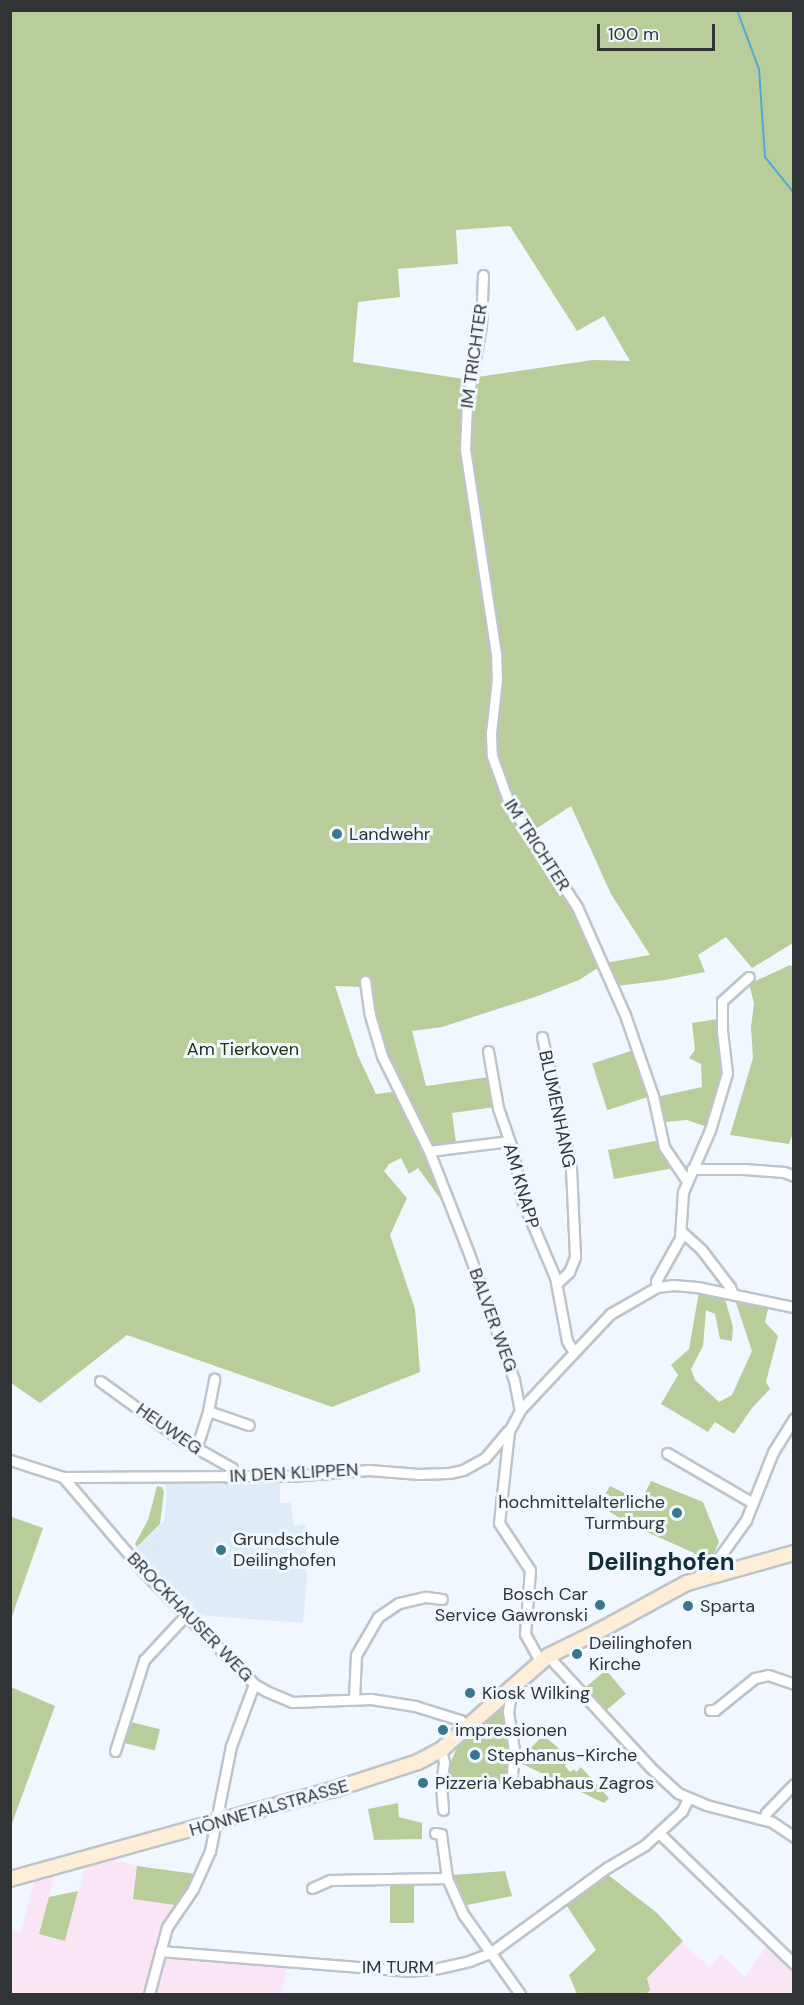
<!DOCTYPE html>
<html>
<head>
<meta charset="utf-8">
<style>
	body { margin:0 }
	#map { position:relative; width:804px; height:2005px; overflow:hidden; background:#f0f7fe; font-family:"DM Sans",sans-serif }
	div>[style] { position:absolute }
	.commercial>* { inset:0; background:#fae5f4 }
	.built>* { inset:0; background:#dfecf8 }
	.green>* { inset:0; background:#b9cd9b; transform-origin:0 0 }
	.stream>* { height:2px; margin:-1px; padding:0 1px; transform-origin:1px; border-radius:1px; background:#51a9d4 }
	.roads { filter:drop-shadow(2px 0 #bdc4ca) drop-shadow(-2px 0 #bdc4ca) drop-shadow(0 2px #bdc4ca) drop-shadow(0 -2px #bdc4ca) }
	.street>* { height:9px; margin:-4.5px; padding:0 4.5px; transform-origin:4.5px; border-radius:4.5px; background:#fff }
	.secondary>* { height:14px; margin:-7px; padding:0 7px; transform-origin:7px; border-radius:7px; background:#feedd7 }
	.dots>* { width:16px; height:16px; translate:-50% -50%; box-sizing:border-box; border:3px solid #f0f7fe; border-radius:50% }
	span { translate:-50% -50%; white-space:nowrap; text-align:center; line-height:1.15; -webkit-text-stroke:6px #f0f7fe; paint-order:stroke }
	.street-label { font-size:18px; color:#313436 }
	.poi-label { font-size:18px; color:#313436 }
	.left { translate:0 -50%; text-align:left }
	.right { translate:-100% -50%; text-align:right }
	.park-label { font-size:18px; color:#242f0f }
	.district-label { font-size:24px; color:#102d38; font-weight:700 }
	.frame { position:absolute; inset:0; border:12px solid #313436; pointer-events:none }
	.scale { position:absolute; left:597px; top:24px; width:118px; height:27px; box-sizing:border-box; border:3px solid #313436; border-top:0; padding-left:8px; font-size:18px; line-height:21px; white-space:nowrap; color:#313436; -webkit-text-stroke:4px #f0f7fe; paint-order:stroke }
</style>
</head>
<body>
<div id="map">
	<div class="commercial">
		<div style="clip-path:polygon(109px 1858px,137px 1866px,133px 1899px,177px 1906px,144px 1994px,11px 1994px,10px 1930px,21px 1932px,36px 1875px,56px 1870px,39px 1934px,65px 1941px,86px 1863px)"></div>
		<div style="clip-path:polygon(682px 1942px,709px 1967px,721px 1954px,745px 1977px,768px 1944px,793px 1969px,793px 1994px,646px 1994px,650px 1990px,647px 1978px)"></div>
		<div style="clip-path:polygon(163px 1955px,287px 1966px,281px 1994px,155px 1994px)"></div>
	</div>
	<div class="built">
		<div style="clip-path:polygon(164px 1481px,280px 1481px,280px 1503px,291px 1503px,294px 1526px,305px 1524px,307px 1580px,303px 1623px,195px 1615px,133px 1552px,164px 1521px,167px 1492px)"></div>
	</div>
	<div class="green">
		<div style="clip-path:polygon(evenodd,10px 11px,793px 11px,793px 943px,752px 968px,726px 937px,698px 955px,705px 972px,665px 980px,617px 986px,605px 963px,650px 955px,611px 894px,571px 806px,531px 832px,579px 903px,601px 966px,579px 980px,538px 996px,442px 1027px,412px 1031px,426px 1086px,489px 1077px,495px 1107px,452px 1113px,456px 1143px,429px 1150px,382px 1064px,367px 1023px,362px 987px,335px 986px,358px 1056px,376px 1094px,392px 1092px,427px 1154px,445px 1199px,442px 1201px,418px 1168px,409px 1174px,401px 1158px,389px 1164px,384px 1171px,407px 1198px,390px 1235px,415px 1309px,420px 1372px,332px 1407px,127px 1335px,40px 1403px,11px 1383px,10px 11px,510px 226px,577px 331px,604px 316px,630px 361px,593px 360px,464px 379px,353px 362px,358px 302px,400px 297px,398px 269px,458px 264px,456px 230px,510px 226px)"></div>
		<div style="clip-path:polygon(790px 965px,794px 968px,793px 1133px,789px 1144px,730px 1135px,753px 1058px,751px 1027px,754px 1003px,749px 984px)"></div>
		<div style="clip-path:polygon(718px 1019px,725px 1071px,707px 1127px,687px 1120px,663px 1122px,656px 1097px,702px 1087px,701px 1064px,689px 1058px,695px 1050px,692px 1023px)"></div>
		<div style="left:634px;top:1050px;width:49px;height:44px;rotate:72deg"></div>
		<div style="clip-path:polygon(660px 1140px,674px 1168px,614px 1179px,608px 1150px)"></div>
		<div style="clip-path:polygon(699px 1292px,724px 1296px,733px 1327px,732px 1341px,720px 1339px,715px 1314px,706px 1310px,703px 1346px,691px 1369px,695px 1380px,719px 1402px,732px 1395px,752px 1351px,734px 1297px,769px 1305px,765px 1322px,778px 1336px,766px 1382px,770px 1389px,752px 1408px,734px 1434px,715px 1422px,708px 1432px,661px 1404px,678px 1375px,671px 1365px,689px 1349px)"></div>
		<div style="clip-path:polygon(651px 1481px,703px 1502px,719px 1542px,708px 1567px,699px 1570px,694px 1553px,629px 1524px,599px 1505px,610px 1486px,641px 1501px)"></div>
		<div style="clip-path:polygon(157px 1486px,162px 1487px,164px 1492px,160px 1524px,137px 1547px,135px 1544px,148px 1520px)"></div>
		<div style="clip-path:polygon(12px 1517px,43px 1528px,11px 1619px,10px 1521px)"></div>
		<div style="left:606px;top:1670px;width:31px;height:30px;rotate:50deg"></div>
		<div style="clip-path:polygon(11px 1687px,55px 1706px,11px 1826px)"></div>
		<div style="clip-path:polygon(503px 1707px,509px 1735px,511px 1770px,508px 1784px,478px 1785px,444px 1779px,457px 1747px)"></div>
		<div style="left:127px;top:1721px;width:34px;height:22px;rotate:14deg"></div>
		<div style="clip-path:polygon(543px 1735px,569px 1757px,565px 1766px,570px 1772px,574px 1769px,576px 1772px,581px 1767px,609px 1798px,604px 1803px,518px 1762px)"></div>
		<div style="clip-path:polygon(398px 1803px,399px 1817px,422px 1823px,422px 1839px,374px 1840px,368px 1809px)"></div>
		<div style="clip-path:polygon(137px 1866px,196px 1874px,175px 1905px,133px 1899px)"></div>
		<div style="clip-path:polygon(505px 1871px,512px 1896px,467px 1905px,453px 1875px)"></div>
		<div style="clip-path:polygon(607px 1874px,657px 1913px,683px 1941px,647px 1978px,650px 1990px,646px 1994px,577px 1994px,569px 1975px,596px 1950px,565px 1903px)"></div>
		<div style="left:390px;top:1880px;width:24px;height:43px"></div>
		<div style="clip-path:polygon(78px 1891px,65px 1941px,39px 1934px,49px 1897px)"></div>
	</div>
	<div class="stream">
		<div style="left:737px;top:10px;width:63px;rotate:69.6deg"></div>
		<div style="left:759px;top:69px;width:88px;rotate:86.1deg"></div>
		<div style="left:765px;top:157px;width:46px;rotate:51.1deg"></div>
	</div>
	<div class="roads">
		<div class="street">
			<div style="left:483px;top:275px;width:50px;rotate:92.3deg"></div>
			<div style="left:481px;top:325px;width:80px;rotate:100deg"></div>
			<div style="left:467px;top:404px;width:45px;rotate:92.5deg"></div>
			<div style="left:465px;top:449px;width:206px;rotate:81.4deg"></div>
			<div style="left:496px;top:653px;width:26px;rotate:88deg"></div>
			<div style="left:497px;top:679px;width:54px;rotate:96.3deg"></div>
			<div style="left:491px;top:733px;width:23px;rotate:88deg"></div>
			<div style="left:492px;top:756px;width:50px;rotate:70.1deg"></div>
			<div style="left:509px;top:803px;width:124px;rotate:56.8deg"></div>
			<div style="left:577px;top:907px;width:118px;rotate:66deg"></div>
			<div style="left:625px;top:1015px;width:86px;rotate:70.9deg"></div>
			<div style="left:653px;top:1096px;width:52px;rotate:77.8deg"></div>
			<div style="left:664px;top:1147px;width:40px;rotate:56deg"></div>
			<div style="left:365px;top:981px;width:34px;rotate:82deg"></div>
			<div style="left:370px;top:1015px;width:43px;rotate:73.7deg"></div>
			<div style="left:382px;top:1056px;width:106px;rotate:63.7deg"></div>
			<div style="left:429px;top:1151px;width:107px;rotate:68.7deg"></div>
			<div style="left:468px;top:1251px;width:137px;rotate:70.4deg"></div>
			<div style="left:514px;top:1380px;width:31px;rotate:79deg"></div>
			<div style="left:542px;top:1037px;width:134px;rotate:77.5deg"></div>
			<div style="left:571px;top:1168px;width:89px;rotate:87.4deg"></div>
			<div style="left:575px;top:1257px;width:16px;rotate:112deg"></div>
			<div style="left:569px;top:1272px;width:16px;rotate:137deg"></div>
			<div style="left:488px;top:1051px;width:58px;rotate:80deg"></div>
			<div style="left:498px;top:1108px;width:46px;rotate:70.8deg"></div>
			<div style="left:513px;top:1151px;width:50px;rotate:79.6deg"></div>
			<div style="left:522px;top:1200px;width:84px;rotate:66.8deg"></div>
			<div style="left:555px;top:1277px;width:65px;rotate:79.4deg"></div>
			<div style="left:567px;top:1341px;width:12px;rotate:59deg"></div>
			<div style="left:429px;top:1151px;width:81px;rotate:-7.1deg"></div>
			<div style="left:692px;top:1169px;width:52px"></div>
			<div style="left:744px;top:1169px;width:40px;rotate:4.3deg"></div>
			<div style="left:784px;top:1172px;width:11px;rotate:22deg"></div>
			<div style="left:682px;top:1232px;width:25px;rotate:42deg"></div>
			<div style="left:701px;top:1249px;width:48px;rotate:52.7deg"></div>
			<div style="left:730px;top:1287px;width:8px;rotate:67deg"></div>
			<div style="left:657px;top:1287px;width:17px;rotate:-7deg"></div>
			<div style="left:674px;top:1285px;width:23px;rotate:5deg"></div>
			<div style="left:697px;top:1287px;width:99px;rotate:11.7deg"></div>
			<div style="left:100px;top:1381px;width:95px;rotate:36deg"></div>
			<div style="left:177px;top:1437px;width:63px;rotate:29.4deg"></div>
			<div style="left:232px;top:1468px;width:10px;rotate:114deg"></div>
			<div style="left:208px;top:1411px;width:33px;rotate:-79deg"></div>
			<div style="left:196px;top:1449px;width:40px;rotate:-72deg"></div>
			<div style="left:208px;top:1411px;width:43px;rotate:18.9deg"></div>
			<div style="left:667px;top:1453px;width:99px;rotate:30.2deg"></div>
			<div style="left:10px;top:1460px;width:56px;rotate:17.8deg"></div>
			<div style="left:63px;top:1477px;width:123px;rotate:49.6deg"></div>
			<div style="left:143px;top:1571px;width:158px;rotate:45.5deg"></div>
			<div style="left:254px;top:1684px;width:14px;rotate:30deg"></div>
			<div style="left:266px;top:1691px;width:28px;rotate:23deg"></div>
			<div style="left:292px;top:1702px;width:79px;rotate:-2.2deg"></div>
			<div style="left:371px;top:1699px;width:45px;rotate:9deg"></div>
			<div style="left:415px;top:1706px;width:47px;rotate:17.3deg"></div>
			<div style="left:460px;top:1720px;width:10px;rotate:45deg"></div>
			<div style="left:63px;top:1477px;width:227px;rotate:-0.3deg"></div>
			<div style="left:290px;top:1476px;width:79px;rotate:-4.3deg"></div>
			<div style="left:369px;top:1470px;width:50px;rotate:4.6deg"></div>
			<div style="left:419px;top:1474px;width:30px;rotate:-2deg"></div>
			<div style="left:449px;top:1473px;width:14px;rotate:-12deg"></div>
			<div style="left:463px;top:1470px;width:25px;rotate:-29deg"></div>
			<div style="left:485px;top:1458px;width:35px;rotate:-50deg"></div>
			<div style="left:714px;top:1574px;width:8px;rotate:-97deg"></div>
			<div style="left:713px;top:1566px;width:57px;rotate:-54.3deg"></div>
			<div style="left:746px;top:1520px;width:73px;rotate:-68.3deg"></div>
			<div style="left:773px;top:1452px;width:40px;rotate:-58deg"></div>
			<div style="left:548px;top:1656px;width:151px;rotate:47.4deg"></div>
			<div style="left:650px;top:1767px;width:38px;rotate:43deg"></div>
			<div style="left:678px;top:1793px;width:30px;rotate:23deg"></div>
			<div style="left:706px;top:1805px;width:68px;rotate:14.4deg"></div>
			<div style="left:772px;top:1822px;width:27px;rotate:34deg"></div>
			<div style="left:540px;top:1661px;width:31px;rotate:-119deg"></div>
			<div style="left:525px;top:1634px;width:64px;rotate:-85.5deg"></div>
			<div style="left:530px;top:1570px;width:56px;rotate:-123.4deg"></div>
			<div style="left:499px;top:1523px;width:93px;rotate:-83.8deg"></div>
			<div style="left:509px;top:1431px;width:24px;rotate:-62deg"></div>
			<div style="left:520px;top:1410px;width:132px;rotate:-46.8deg"></div>
			<div style="left:610px;top:1314px;width:54px;rotate:-29.9deg"></div>
			<div style="left:657px;top:1287px;width:6px;rotate:-99deg"></div>
			<div style="left:656px;top:1281px;width:49px;rotate:-60.8deg"></div>
			<div style="left:680px;top:1238px;width:46px;rotate:-86.3deg"></div>
			<div style="left:683px;top:1192px;width:68px;rotate:-66.5deg"></div>
			<div style="left:710px;top:1130px;width:59px;rotate:-73.4deg"></div>
			<div style="left:727px;top:1073px;width:42px;rotate:-96.8deg"></div>
			<div style="left:722px;top:1031px;width:30px;rotate:-90deg"></div>
			<div style="left:722px;top:1001px;width:36px;rotate:-42deg"></div>
			<div style="left:505px;top:1693px;width:8px;rotate:50deg"></div>
			<div style="left:510px;top:1699px;width:13px;rotate:99deg"></div>
			<div style="left:508px;top:1712px;width:39px;rotate:81deg"></div>
			<div style="left:514px;top:1751px;width:34px;rotate:95deg"></div>
			<div style="left:354px;top:1699px;width:44px;rotate:-87.4deg"></div>
			<div style="left:356px;top:1655px;width:44px;rotate:-59.9deg"></div>
			<div style="left:378px;top:1617px;width:25px;rotate:-34deg"></div>
			<div style="left:399px;top:1603px;width:28px;rotate:-13deg"></div>
			<div style="left:426px;top:1597px;width:16px;rotate:7deg"></div>
			<div style="left:710px;top:1710px;width:5px"></div>
			<div style="left:715px;top:1710px;width:51px;rotate:-38.7deg"></div>
			<div style="left:755px;top:1678px;width:13px;rotate:-13deg"></div>
			<div style="left:768px;top:1675px;width:28px;rotate:19deg"></div>
			<div style="left:441px;top:1750px;width:12px;rotate:76deg"></div>
			<div style="left:444px;top:1762px;width:24px;rotate:97deg"></div>
			<div style="left:441px;top:1786px;width:24px;rotate:85deg"></div>
			<div style="left:115px;top:1751px;width:96px;rotate:-72.3deg"></div>
			<div style="left:144px;top:1660px;width:62px;rotate:-47deg"></div>
			<div style="left:764px;top:1819px;width:6px;rotate:-72deg"></div>
			<div style="left:766px;top:1813px;width:40px;rotate:-46deg"></div>
			<div style="left:435px;top:1833px;width:6px;rotate:9deg"></div>
			<div style="left:441px;top:1834px;width:44px;rotate:82.2deg"></div>
			<div style="left:447px;top:1878px;width:39px;rotate:66deg"></div>
			<div style="left:463px;top:1914px;width:98px;rotate:54.5deg"></div>
			<div style="left:659px;top:1833px;width:188px;rotate:44.1deg"></div>
			<div style="left:312px;top:1888px;width:20px;rotate:-24deg"></div>
			<div style="left:330px;top:1880px;width:117px;rotate:-1deg"></div>
			<div style="left:160px;top:1951px;width:248px;rotate:4.6deg"></div>
			<div style="left:407px;top:1971px;width:32px;rotate:-5deg"></div>
			<div style="left:439px;top:1968px;width:31px;rotate:-13deg"></div>
			<div style="left:469px;top:1961px;width:22px;rotate:-21deg"></div>
			<div style="left:490px;top:1953px;width:146px;rotate:-36.1deg"></div>
			<div style="left:608px;top:1867px;width:43px;rotate:-30.7deg"></div>
			<div style="left:645px;top:1845px;width:50px;rotate:-42.6deg"></div>
			<div style="left:682px;top:1811px;width:14px;rotate:-65deg"></div>
			<div style="left:149px;top:1994px;width:69px;rotate:-75deg"></div>
			<div style="left:167px;top:1927px;width:46px;rotate:-55.6deg"></div>
			<div style="left:193px;top:1889px;width:42px;rotate:-65.9deg"></div>
			<div style="left:210px;top:1851px;width:107px;rotate:-78.7deg"></div>
			<div style="left:231px;top:1746px;width:66px;rotate:-69.6deg"></div>
		</div>
		<div class="secondary">
			<div style="left:10px;top:1879px;width:334px;rotate:-15.5deg"></div>
			<div style="left:332px;top:1790px;width:90px;rotate:-18deg"></div>
			<div style="left:418px;top:1762px;width:26px;rotate:-28deg"></div>
			<div style="left:441px;top:1750px;width:142px;rotate:-41.3deg"></div>
			<div style="left:548px;top:1656px;width:55px;rotate:-26.1deg"></div>
			<div style="left:597px;top:1632px;width:102px;rotate:-28.6deg"></div>
			<div style="left:687px;top:1583px;width:111px;rotate:-15.7deg"></div>
		</div>
	</div>
	<div class="dots">
		<div style="left:337px;top:834px;background:#3a768e"></div>
		<div style="left:677px;top:1513px;background:#3a768e"></div>
		<div style="left:221px;top:1550px;background:#3a768e"></div>
		<div style="left:600px;top:1605px;background:#3a768e"></div>
		<div style="left:688px;top:1606px;background:#3a768e"></div>
		<div style="left:577px;top:1654px;background:#3a768e"></div>
		<div style="left:470px;top:1693px;background:#3a768e"></div>
		<div style="left:443px;top:1730px;background:#3a768e"></div>
		<div style="left:475px;top:1755px;background:#3a768e"></div>
		<div style="left:423px;top:1783px;background:#3a768e"></div>
	</div>
	<div class="street-label">
		<span style="left:474px;top:356px;rotate:-82deg">IM TRICHTER</span>
		<span style="left:537px;top:845px;rotate:57deg">IM TRICHTER</span>
		<span style="left:557px;top:1109px;rotate:78deg">BLUMENHANG</span>
		<span style="left:521px;top:1186px;rotate:74deg">AM KNAPP</span>
		<span style="left:493px;top:1320px;rotate:70deg">BALVER WEG</span>
		<span style="left:169px;top:1429px;rotate:35deg">HEUWEG</span>
		<span style="left:294px;top:1473px;rotate:-3deg">IN DEN KLIPPEN</span>
		<span style="left:190px;top:1617px;rotate:46deg">BROCKHAUSER WEG</span>
		<span style="left:269px;top:1808px;rotate:-16deg">HÖNNETALSTRASSE</span>
		<span style="left:398px;top:1967px">IM TURM</span>
	</div>
	<div class="poi-label">
		<span class="left" style="left:349px;top:834px">Landwehr</span>
		<span class="right" style="left:665px;top:1513px">hochmittelalterliche<br>Turmburg</span>
		<span class="left" style="left:233px;top:1550px">Grundschule<br>Deilinghofen</span>
		<span class="right" style="left:588px;top:1605px">Bosch Car<br>Service Gawronski</span>
		<span class="left" style="left:700px;top:1606px">Sparta</span>
		<span class="left" style="left:589px;top:1654px">Deilinghofen<br>Kirche</span>
		<span class="left" style="left:482px;top:1693px">Kiosk Wilking</span>
		<span class="left" style="left:455px;top:1730px">impressionen</span>
		<span class="left" style="left:487px;top:1755px">Stephanus-Kirche</span>
		<span class="left" style="left:435px;top:1783px">Pizzeria Kebabhaus Zagros</span>
	</div>
	<div class="park-label">
		<span style="left:243px;top:1049px">Am Tierkoven</span>
	</div>
	<div class="district-label">
		<span style="left:661px;top:1562px">Deilinghofen</span>
	</div>
	<div class="frame"></div>
	<div class="scale">100 m</div>
</div>
</body>
</html>
